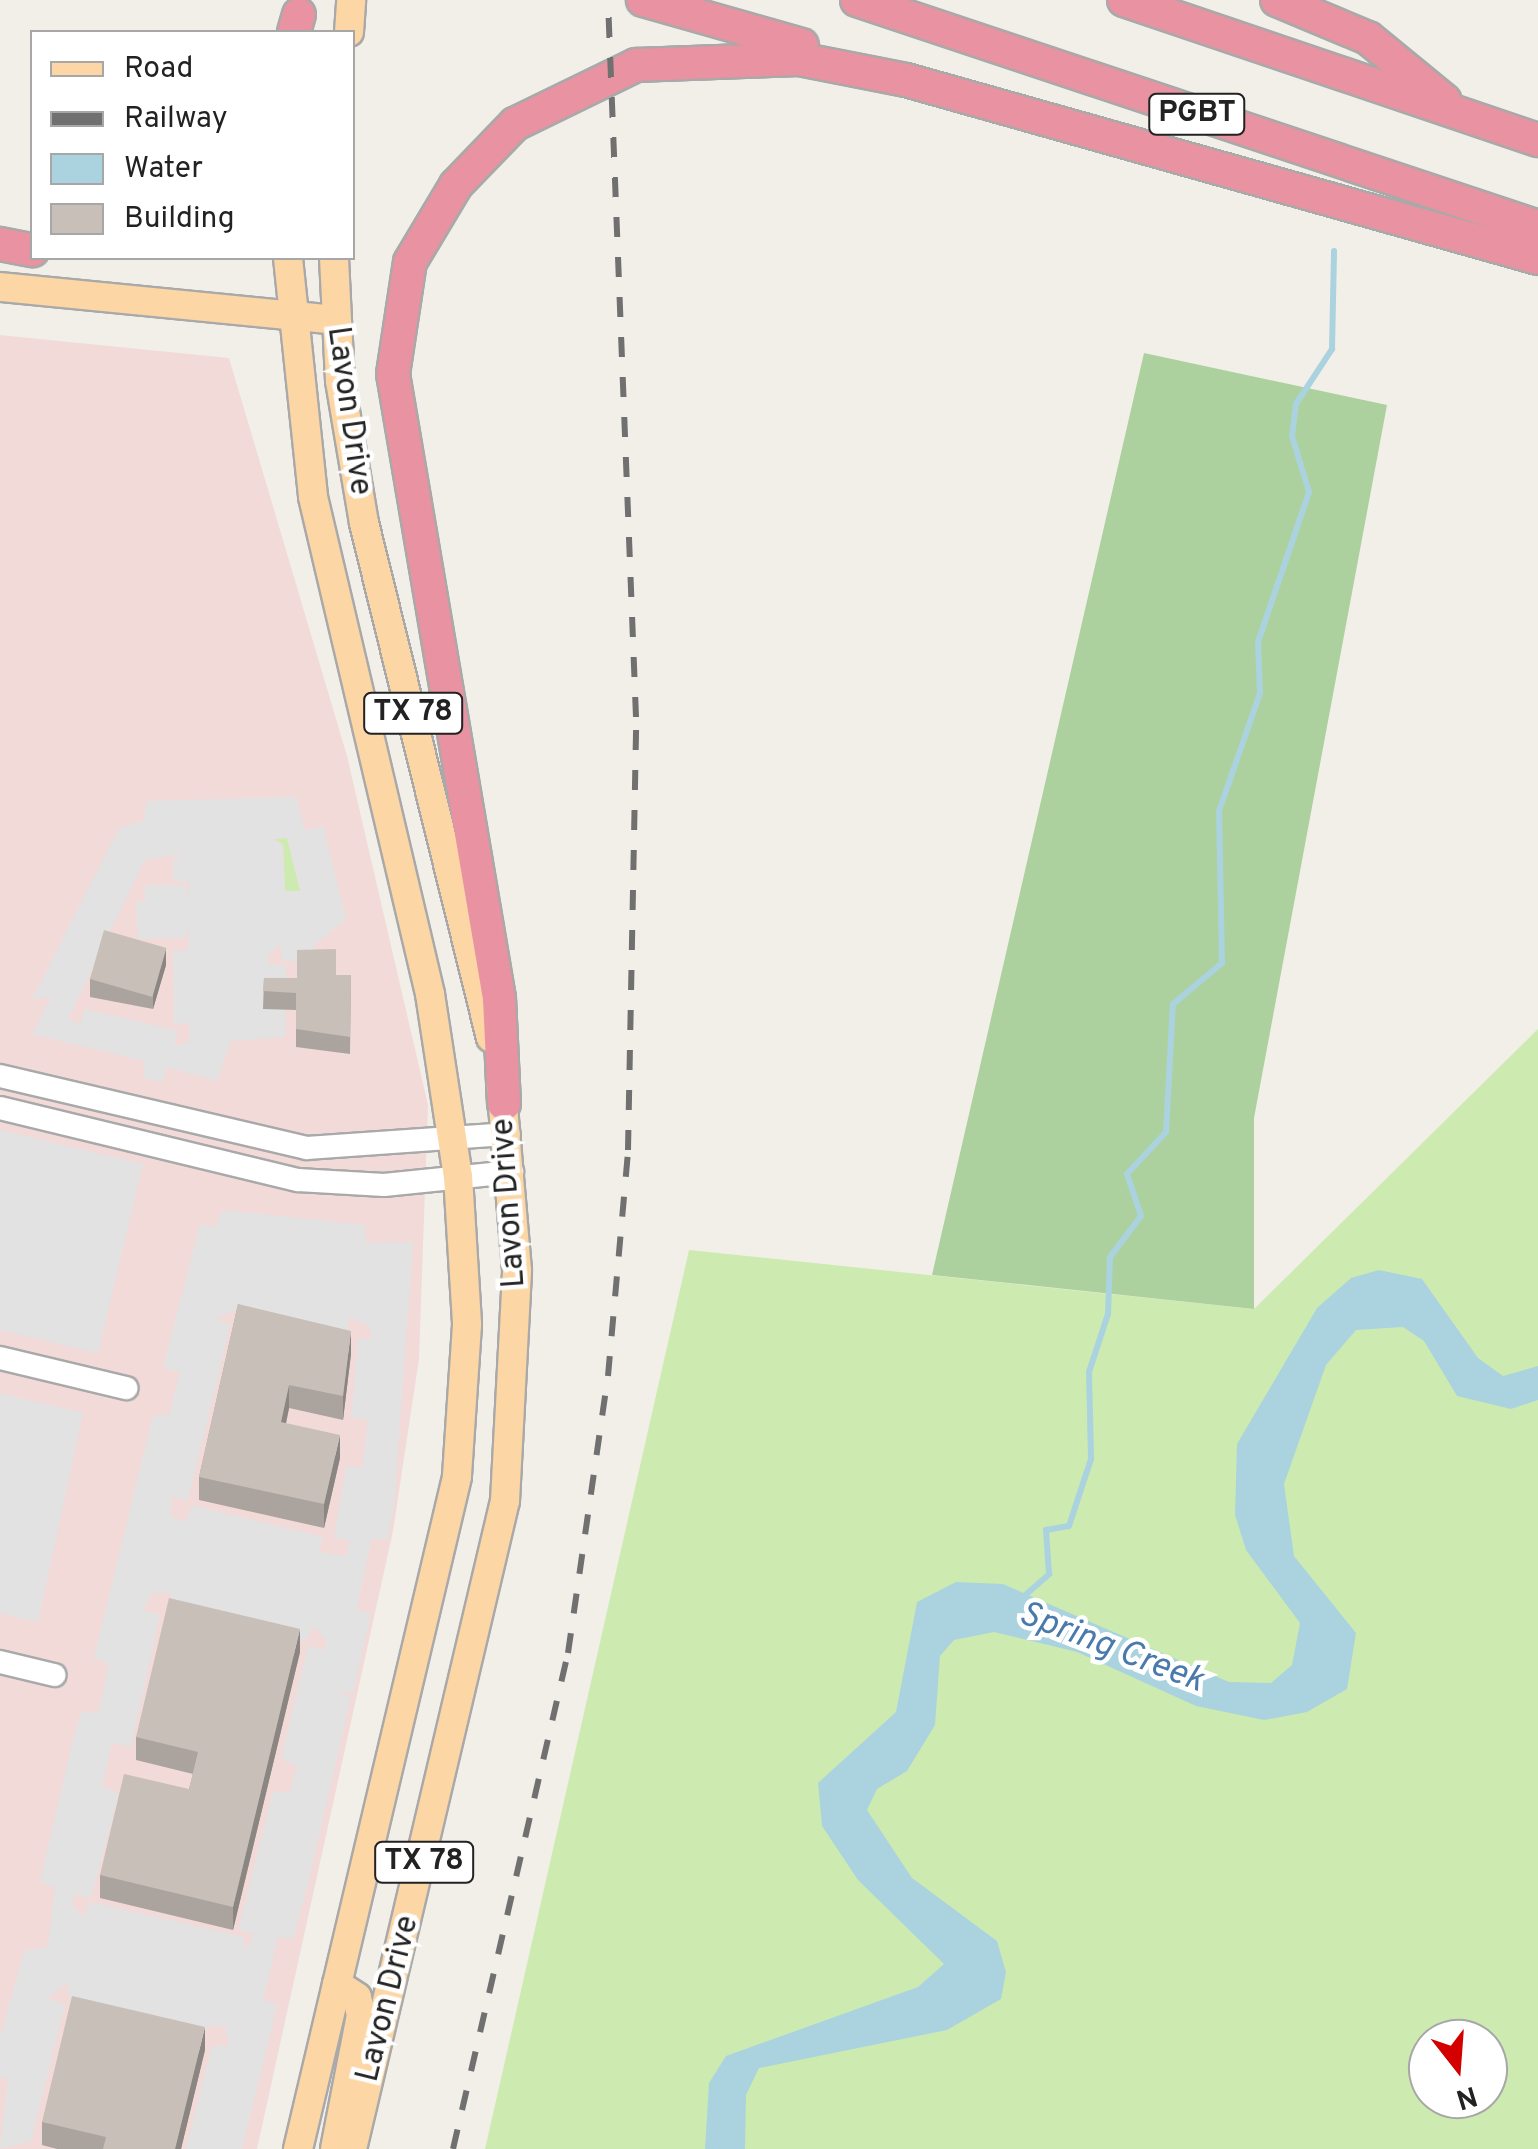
<!DOCTYPE html>
<html>
<head>
<meta charset="utf-8">
<style>
	body { margin:0 }
	#map { position:relative; width:1538px; height:2149px; overflow:hidden; background:#f2efe9; font-family:Overpass,sans-serif }
	div>[style] { position:absolute }
	.commercial>* { inset:0; background:#f2dad9 }
	.grass>* { inset:0; background:#cdebb0 }
	.forest>* { inset:0; background:#add19e }
	.parking>* { inset:0; background:#e2e2e2 }
	.water>* { inset:0; background:#aad3df }
	.stream>* { height:6px; margin:-3px; padding:0 3px; transform-origin:3px; border-radius:3px; background:#aad3df }
	.roads { filter:drop-shadow(2px 0 #a9a9a9) drop-shadow(-2px 0 #a9a9a9) drop-shadow(0 2px #a9a9a9) drop-shadow(0 -2px #a9a9a9) }
	.minor>* { height:22px; margin:-11px; padding:0 11px; transform-origin:11px; border-radius:11px; background:#fff }
	.major>* { height:28px; margin:-14px; padding:0 14px; transform-origin:14px; border-radius:14px; background:#fcd6a4 }
	.highway>* { height:32px; margin:-16px; padding:0 16px; transform-origin:16px; border-radius:16px; background:#e892a2 }
	.rail>* { height:6px; margin-top:-3px; transform-origin:0; background:repeating-linear-gradient(90deg,#707070 0 20px,transparent 0 40px) }
	.wall>* { inset:0; background:#aba49e }
	.shaded-wall>* { inset:0; background:#8b8681 }
	.building>* { inset:0; background:#c7bfb8; transform-origin:0 0 }
	span { translate:-50% -50%; white-space:nowrap; text-align:center; line-height:1.15; -webkit-text-stroke:9px #fff; paint-order:stroke }
	.shield-label span { padding:2px 8px; background:#fff; border:2px solid; border-radius:8px; -webkit-text-stroke-width:0 }
	.shield-label { font-size:30px; color:#222; font-weight:700 }
	.street-label { font-size:32px; color:#222 }
	.water-label { font-size:35px; color:#4a7aab; font-style:italic }
	.legend { position:absolute; left:30px; top:30px; width:325px; height:230px; box-sizing:border-box; background:#fff; border:2px solid #a7a7a7; margin:0; padding:12px 18px; list-style:none; font-size:30px; color:#222 }
	.legend li { display:flex; align-items:center; gap:20px; height:50px }
	.legend b { width:50px; border:2px solid #a7a7a7 }
	.north { position:absolute; left:1408px; top:2019px; width:100px; height:100px; box-sizing:border-box; background:#fff; border:2px solid #a7a7a7; border-radius:50%; rotate:163deg; font-size:28px; font-weight:700; line-height:40px; text-align:center; color:#222 }
	.north::after { content:''; display:block; margin:auto; width:35px; height:45px; background:#d40000; clip-path:polygon(50% 0,100% 100%,50% 72%,0 100%) }
</style>
</head>
<body>
<div id="map">
	<div class="commercial">
		<div style="clip-path:polygon(0 335px,229px 358px,347px 756px,428px 1105px,419px 1359px,393px 1531px,257px 2149px,0 2149px)"></div>
	</div>
	<div class="grass">
		<div style="clip-path:polygon(287px 838px,301px 891px,285px 892px,283px 845px,269px 840px)"></div>
		<div style="clip-path:polygon(evenodd,1538px 1029px,1538px 2149px,485px 2149px,689px 1250px,1254px 1309px,1538px 1029px,1428px 2039px,1488px 2039px,1488px 2099px,1428px 2099px,1428px 2039px)"></div>
	</div>
	<div class="forest">
		<div style="clip-path:polygon(1144px 353px,1387px 405px,1254px 1118px,1254px 1309px,932px 1275px)"></div>
	</div>
	<div class="parking">
		<div style="clip-path:polygon(evenodd,296px 797px,305px 831px,323px 826px,346px 919px,314px 945px,314px 961px,282px 961px,280px 944px,268px 956px,269px 965px,286px 965px,285px 1037px,231px 1041px,217px 1081px,166px 1067px,163px 1083px,144px 1078px,144px 1061px,32px 1034px,51px 997px,32px 999px,119px 828px,144px 820px,146px 801px,296px 797px,271px 838px,287px 838px,300px 891px,285px 891px,283px 844px,271px 838px,296px 797px,188px 852px,173px 857px,173px 881px,189px 882px,188px 901px,186px 885px,145px 886px,145px 902px,136px 902px,138px 939px,185px 938px,189px 926px,188px 950px,173px 951px,174px 1024px,189px 1023px,189px 1042px,174px 1046px,178px 1031px,85px 1009px,80px 1024px,68px 1019px,144px 861px,188px 852px)"></div>
		<div style="clip-path:polygon(0 1130px,143px 1164px,98px 1353px,0 1330px)"></div>
		<div style="clip-path:polygon(evenodd,222px 1210px,365px 1225px,366px 1243px,413px 1242px,394px 1508px,387px 1540px,371px 1539px,357px 1609px,371px 1614px,353px 1693px,336px 1691px,351px 1697px,308px 1884px,293px 1939px,278px 1937px,263px 2000px,277px 2005px,242px 2149px,186px 2149px,212px 2046px,228px 2046px,226px 2027px,207px 2026px,203px 2039px,71px 2006px,67px 1983px,48px 1998px,65px 2005px,31px 2141px,0 2149px,8px 2079px,0 2077px,0 2038px,24px 1951px,48px 1947px,55px 1888px,40px 1882px,74px 1735px,82px 1711px,98px 1713px,109px 1664px,94px 1657px,153px 1416px,169px 1415px,180px 1372px,163px 1368px,200px 1224px,216px 1227px,222px 1210px,244px 1306px,348px 1333px,349px 1317px,369px 1326px,371px 1339px,358px 1339px,351px 1417px,368px 1420px,363px 1468px,346px 1466px,334px 1538px,350px 1541px,346px 1556px,319px 1552px,323px 1537px,192px 1505px,185px 1522px,171px 1516px,172px 1497px,188px 1500px,218px 1377px,230px 1325px,216px 1319px,244px 1306px,222px 1210px,152px 1593px,171px 1593px,168px 1608px,304px 1642px,314px 1627px,326px 1639px,325px 1650px,308px 1646px,281px 1758px,297px 1766px,289px 1793px,273px 1791px,238px 1930px,254px 1934px,245px 1952px,244px 1937px,91px 1902px,83px 1916px,72px 1905px,74px 1894px,91px 1898px,119px 1794px,102px 1786px,112px 1743px,131px 1747px,160px 1615px,144px 1610px,152px 1593px)"></div>
		<div style="clip-path:polygon(0 1393px,83px 1413px,38px 1622px,0 1613px)"></div>
	</div>
	<div class="water">
		<div style="clip-path:polygon(1379px 1270px,1422px 1279px,1478px 1358px,1503px 1376px,1538px 1366px,1538px 1400px,1511px 1409px,1457px 1396px,1424px 1341px,1403px 1327px,1356px 1330px,1326px 1365px,1284px 1484px,1294px 1556px,1356px 1633px,1347px 1689px,1307px 1712px,1264px 1720px,1196px 1706px,1077px 1652px,994px 1632px,954px 1640px,940px 1656px,935px 1725px,907px 1771px,877px 1789px,867px 1810px,912px 1878px,997px 1941px,1006px 1972px,1001px 1999px,947px 2030px,759px 2068px,746px 2095px,745px 2149px,705px 2149px,709px 2083px,726px 2056px,918px 1987px,944px 1964px,858px 1880px,822px 1826px,818px 1783px,896px 1712px,917px 1602px,956px 1582px,1003px 1584px,1229px 1682px,1271px 1683px,1292px 1665px,1300px 1623px,1246px 1550px,1235px 1515px,1237px 1444px,1317px 1308px,1351px 1278px)"></div>
	</div>
	<div class="stream">
		<div style="left:1023px;top:1597px;width:35px;rotate:-41deg"></div>
		<div style="left:1049px;top:1574px;width:44px;rotate:-93.9deg"></div>
		<div style="left:1046px;top:1530px;width:23px;rotate:-10deg"></div>
		<div style="left:1069px;top:1526px;width:71px;rotate:-71.8deg"></div>
		<div style="left:1091px;top:1459px;width:87px;rotate:-91.3deg"></div>
		<div style="left:1089px;top:1372px;width:61px;rotate:-71.9deg"></div>
		<div style="left:1108px;top:1314px;width:57px;rotate:-88deg"></div>
		<div style="left:1110px;top:1257px;width:51px;rotate:-52.9deg"></div>
		<div style="left:1141px;top:1216px;width:44px;rotate:-108.4deg"></div>
		<div style="left:1127px;top:1174px;width:57px;rotate:-47.1deg"></div>
		<div style="left:1166px;top:1132px;width:128px;rotate:-86.9deg"></div>
		<div style="left:1173px;top:1004px;width:64px;rotate:-39.9deg"></div>
		<div style="left:1222px;top:963px;width:152px;rotate:-91.1deg"></div>
		<div style="left:1219px;top:811px;width:125px;rotate:-70.8deg"></div>
		<div style="left:1260px;top:693px;width:51px;rotate:-92.2deg"></div>
		<div style="left:1258px;top:642px;width:158px;rotate:-71.2deg"></div>
		<div style="left:1309px;top:492px;width:59px;rotate:-106.9deg"></div>
		<div style="left:1292px;top:436px;width:32px;rotate:-83deg"></div>
		<div style="left:1296px;top:404px;width:66px;rotate:-56.8deg"></div>
		<div style="left:1332px;top:349px;width:98px;rotate:-88.8deg"></div>
	</div>
	<div class="roads">
		<div class="minor">
			<div style="left:0;top:1076px;width:315px;rotate:13.2deg"></div>
			<div style="left:307px;top:1148px;width:202px;rotate:-4deg"></div>
			<div style="left:0;top:1108px;width:307px;rotate:13.6deg"></div>
			<div style="left:298px;top:1180px;width:86px;rotate:3.3deg"></div>
			<div style="left:384px;top:1185px;width:129px;rotate:-5.8deg"></div>
			<div style="left:0;top:1358px;width:130px;rotate:13.4deg"></div>
			<div style="left:0;top:1662px;width:56px;rotate:13.5deg"></div>
		</div>
		<div class="major">
			<div style="left:349px;top:32px;width:32px;rotate:-86deg"></div>
			<div style="left:288px;top:258px;width:240px;rotate:84deg"></div>
			<div style="left:313px;top:497px;width:511px;rotate:76.75deg"></div>
			<div style="left:430px;top:994px;width:184px;rotate:81.3deg"></div>
			<div style="left:458px;top:1176px;width:149px;rotate:86.5deg"></div>
			<div style="left:467px;top:1325px;width:152px;rotate:93.8deg"></div>
			<div style="left:457px;top:1477px;width:691px;rotate:103.31deg"></div>
			<div style="left:334px;top:258px;width:123px;rotate:87.2deg"></div>
			<div style="left:340px;top:381px;width:144px;rotate:80.4deg"></div>
			<div style="left:364px;top:523px;width:530px;rotate:76.15deg"></div>
			<div style="left:0;top:287px;width:336px;rotate:5.6deg"></div>
			<div style="left:335px;top:2149px;width:136px;rotate:-79deg"></div>
			<div style="left:361px;top:2015px;width:18px;rotate:-103deg"></div>
			<div style="left:357px;top:1997px;width:24px;rotate:-147deg"></div>
			<div style="left:352px;top:2149px;width:666px;rotate:-76.72deg"></div>
			<div style="left:505px;top:1501px;width:231px;rotate:-87deg"></div>
			<div style="left:517px;top:1270px;width:186px;rotate:-94.9deg"></div>
		</div>
		<div class="highway">
			<div style="left:643px;top:0;width:165px;rotate:15.8deg"></div>
			<div style="left:857px;top:0;width:718px;rotate:18.43deg"></div>
			<div style="left:1124px;top:0;width:437px;rotate:18.7deg"></div>
			<div style="left:1277px;top:0;width:99px;rotate:22.7deg"></div>
			<div style="left:1368px;top:38px;width:99px;rotate:39.3deg"></div>
			<div style="left:294px;top:32px;width:18px;rotate:-74deg"></div>
			<div style="left:0;top:244px;width:33px;rotate:11deg"></div>
			<div style="left:504px;top:1104px;width:106px;rotate:-92.7deg"></div>
			<div style="left:499px;top:998px;width:633px;rotate:-99.64deg"></div>
			<div style="left:393px;top:374px;width:113px;rotate:-81.4deg"></div>
			<div style="left:410px;top:262px;width:90px;rotate:-59.1deg"></div>
			<div style="left:456px;top:185px;width:85px;rotate:-46deg"></div>
			<div style="left:515px;top:124px;width:135px;rotate:-26deg"></div>
			<div style="left:636px;top:65px;width:163px;rotate:-2.1deg"></div>
			<div style="left:799px;top:59px;width:109px;rotate:11.1deg"></div>
			<div style="left:906px;top:80px;width:657px;rotate:15.73deg"></div>
		</div>
	</div>
	<div class="rail">
		<div style="left:453px;top:2149px;width:509px;rotate:-76.95deg"></div>
		<div style="left:568px;top:1653px;width:280px;rotate:-81.8deg"></div>
		<div style="left:608px;top:1376px;width:227px;rotate:-84.9deg"></div>
		<div style="left:628px;top:1150px;width:433px;rotate:-88.9deg"></div>
		<div style="left:636px;top:717px;width:718px;rotate:-92.24deg"></div>
	</div>
	<div class="wall">
		<div style="clip-path:polygon(166px 965px,153px 1009px,90px 997px,90px 979px)"></div>
		<div style="clip-path:polygon(336px 975px,351px 975px,350px 1054px,296px 1047px,296px 1010px,263px 1009px,264px 978px,297px 978px)"></div>
		<div style="clip-path:polygon(238px 1304px,351px 1354px,343px 1420px,289px 1408px,286px 1424px,340px 1458px,324px 1528px,199px 1500px,199px 1477px)"></div>
		<div style="clip-path:polygon(300px 1652px,233px 1930px,100px 1898px,100px 1875px,189px 1789px,193px 1774px,136px 1760px,136px 1737px)"></div>
		<div style="clip-path:polygon(205px 2050px,181px 2149px,57px 2149px,42px 2145px,42px 2122px)"></div>
	</div>
	<div class="shaded-wall">
		<div style="clip-path:polygon(166px 948px,166px 965px,153px 1009px,153px 991px)"></div>
		<div style="clip-path:polygon(351px 1331px,351px 1354px,343px 1420px,343px 1396px)"></div>
		<div style="clip-path:polygon(289px 1385px,289px 1408px,281px 1446px,281px 1422px)"></div>
		<div style="clip-path:polygon(340px 1435px,340px 1458px,324px 1528px,324px 1504px)"></div>
		<div style="clip-path:polygon(300px 1629px,300px 1652px,233px 1930px,233px 1907px)"></div>
		<div style="clip-path:polygon(205px 2027px,205px 2050px,181px 2149px,175px 2149px)"></div>
	</div>
	<div class="building">
		<div style="left:104px;top:930px;width:65px;height:51px;rotate:16deg"></div>
		<div style="clip-path:polygon(336px 949px,336px 975px,351px 975px,350px 1037px,296px 1029px,296px 993px,263px 991px,264px 978px,297px 978px,297px 950px)"></div>
		<div style="clip-path:polygon(238px 1304px,351px 1331px,343px 1396px,289px 1385px,281px 1422px,340px 1435px,324px 1504px,199px 1477px)"></div>
		<div style="clip-path:polygon(169px 1598px,300px 1629px,233px 1907px,100px 1875px,124px 1774px,189px 1789px,198px 1752px,136px 1737px)"></div>
		<div style="clip-path:polygon(72px 1996px,205px 2027px,175px 2149px,103px 2149px,106px 2137px,42px 2122px)"></div>
	</div>
	<div class="shield-label">
		<span style="left:1197px;top:114px">PGBT</span>
		<span style="left:413px;top:713px">TX 78</span>
		<span style="left:424px;top:1862px">TX 78</span>
	</div>
	<div class="street-label">
		<span style="left:348px;top:411px;rotate:82deg">Lavon Drive</span>
		<span style="left:510px;top:1203px;rotate:-94deg">Lavon Drive</span>
		<span style="left:389px;top:1999px;rotate:-76deg">Lavon Drive</span>
	</div>
	<div class="water-label">
		<span style="left:1111px;top:1648px;rotate:21deg">Spring Creek</span>
	</div>
	<ul class="legend">
	<li><b style="height:12px;background:#fcd6a4"></b>Road</li>
	<li><b style="height:12px;background:#707070"></b>Railway</li>
	<li><b style="height:28px;background:#aad3df"></b>Water</li>
	<li><b style="height:28px;background:#c7bfb8"></b>Building</li>
	</ul>
	<div class="north">N</div>
</div>
</body>
</html>
